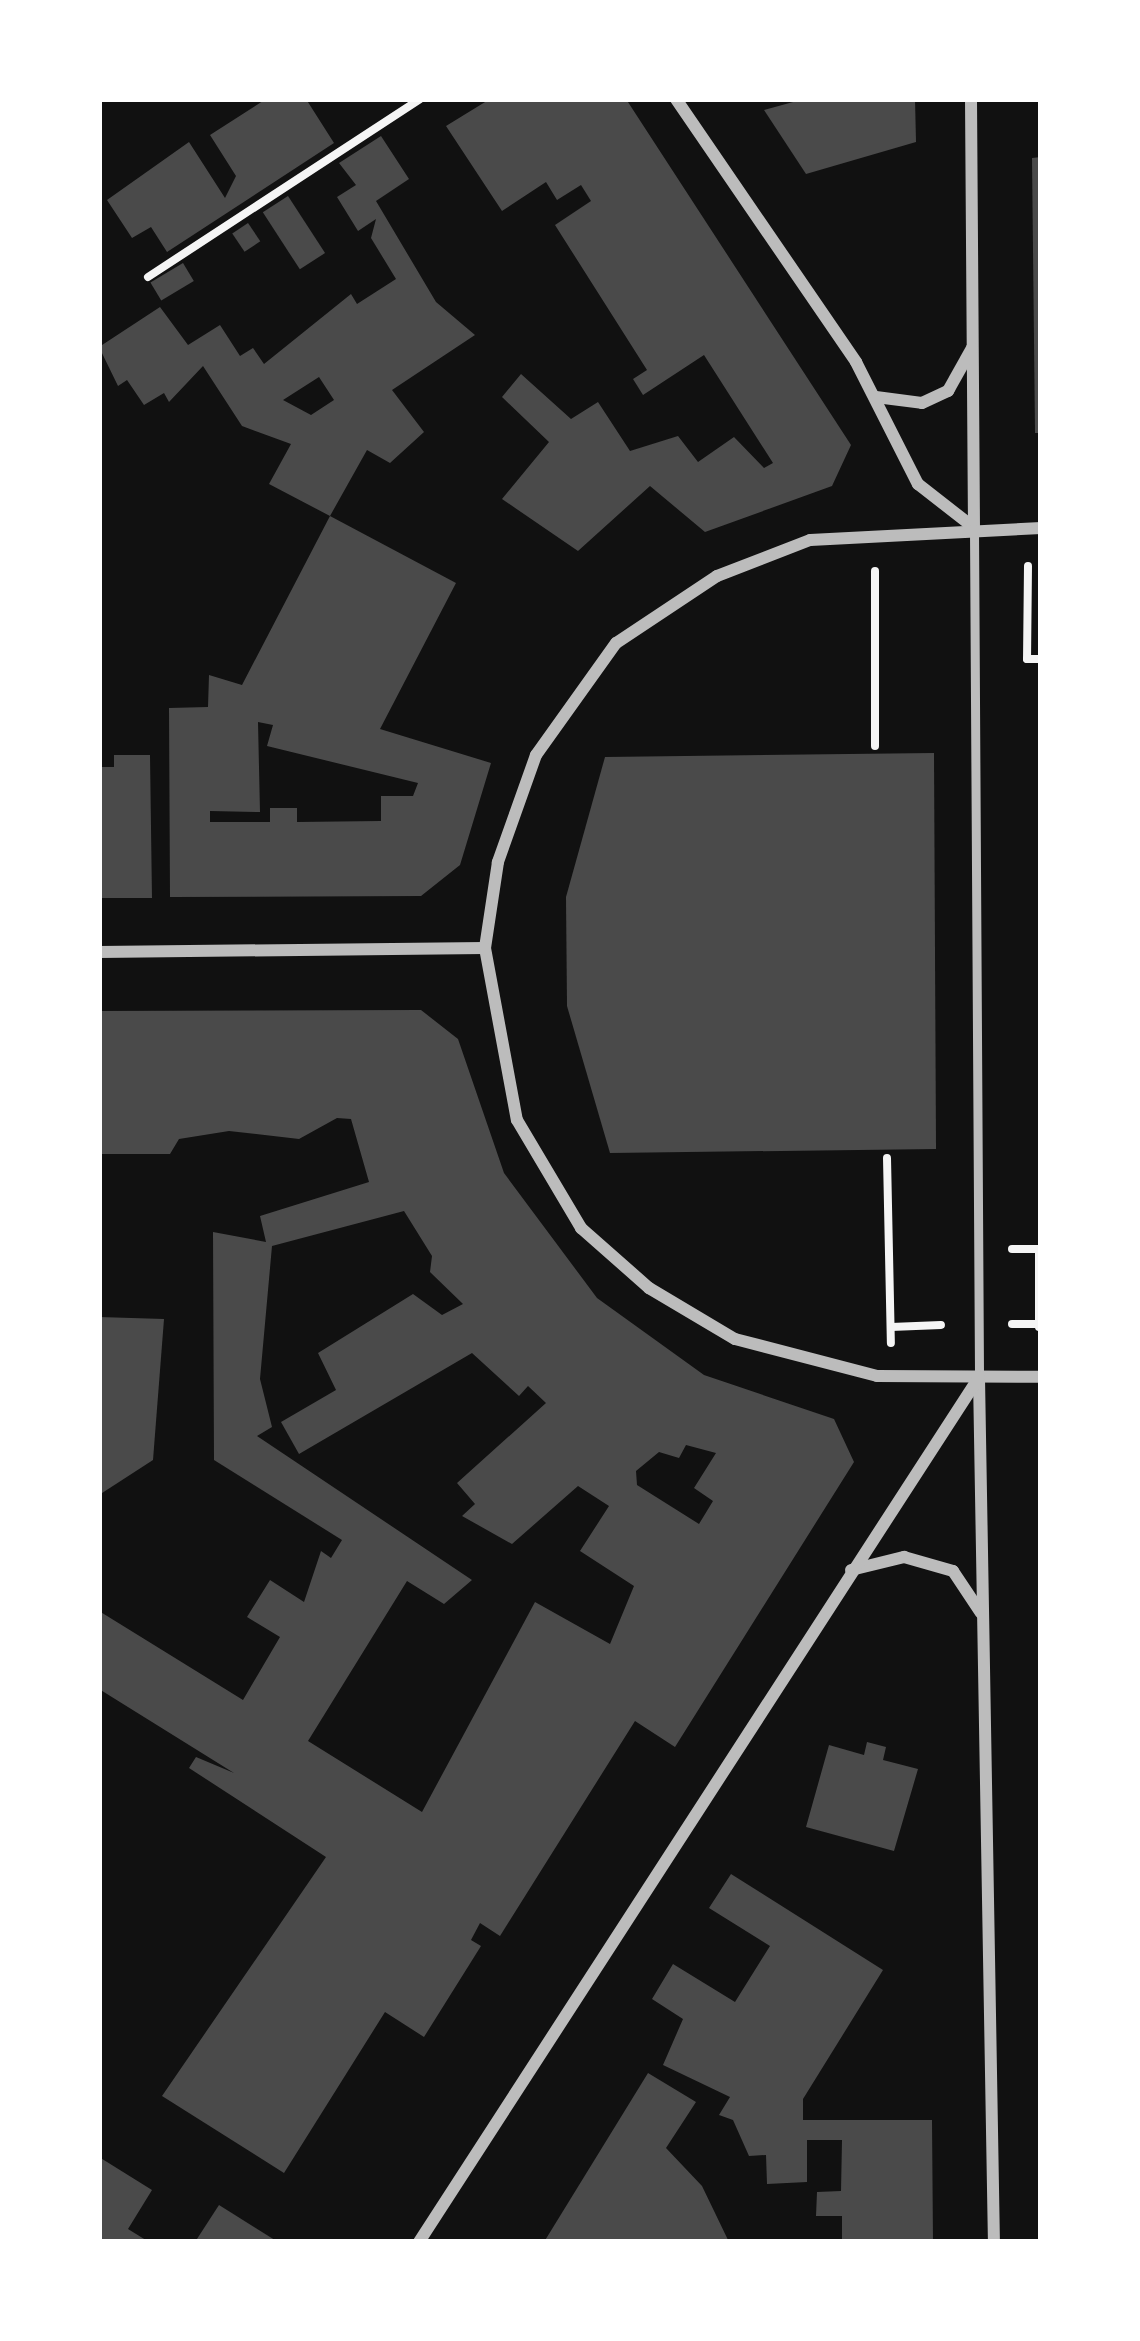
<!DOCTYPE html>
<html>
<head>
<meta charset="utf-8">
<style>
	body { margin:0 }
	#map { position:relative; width:1140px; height:2341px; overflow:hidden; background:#111; font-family:"Playfair Display",serif }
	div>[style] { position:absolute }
	.building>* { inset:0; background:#4a4a4a; transform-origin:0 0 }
	.path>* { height:8px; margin:-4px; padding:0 4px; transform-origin:4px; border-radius:4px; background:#f5f5f5 }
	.service>* { height:9px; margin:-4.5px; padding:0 4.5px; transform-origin:4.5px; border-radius:4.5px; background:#bcbcbc }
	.minor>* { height:12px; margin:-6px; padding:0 6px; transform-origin:6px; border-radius:6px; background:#bcbcbc }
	span { translate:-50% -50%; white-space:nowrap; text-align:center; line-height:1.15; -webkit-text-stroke:12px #fff; paint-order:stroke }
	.frame { position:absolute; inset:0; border:102px solid #fff; pointer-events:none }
</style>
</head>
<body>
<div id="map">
	<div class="building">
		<div style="clip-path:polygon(266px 99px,306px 99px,334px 143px,167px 252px,151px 227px,132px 238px,107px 200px,189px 142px,225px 198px,236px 176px,210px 135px)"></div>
		<div style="clip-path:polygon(490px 99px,626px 99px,851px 445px,832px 486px,705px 532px,650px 486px,578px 551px,502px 499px,549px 442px,502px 397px,521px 374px,571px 419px,598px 402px,630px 451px,678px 436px,698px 462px,734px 437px,764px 468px,773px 463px,704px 355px,643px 395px,633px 379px,647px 370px,555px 225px,591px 201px,581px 185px,557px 200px,546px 182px,502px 211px,446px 126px)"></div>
		<div style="clip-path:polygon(804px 99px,915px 99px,916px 142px,806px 174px,764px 110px)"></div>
		<div style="clip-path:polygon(evenodd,381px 136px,409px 179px,376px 201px,436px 302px,475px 335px,392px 390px,424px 432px,390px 463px,367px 450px,330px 516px,269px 484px,291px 444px,242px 426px,203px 366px,169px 402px,164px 393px,144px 405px,127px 380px,118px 386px,99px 347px,160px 307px,188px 345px,220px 325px,240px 356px,253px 348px,264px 364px,351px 294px,357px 304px,396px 279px,371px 238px,376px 219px,358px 231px,337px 197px,356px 185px,339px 163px,381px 136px,319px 377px,334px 400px,311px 415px,283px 400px,319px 377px)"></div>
		<div style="clip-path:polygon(1041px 157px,1041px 433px,1035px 433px,1032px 158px)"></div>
		<div style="left:288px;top:196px;width:68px;height:30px;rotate:57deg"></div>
		<div style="left:248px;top:223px;width:22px;height:19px;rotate:56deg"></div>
		<div style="left:183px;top:263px;width:21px;height:38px;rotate:59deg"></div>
		<div style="clip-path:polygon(evenodd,330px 516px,456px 583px,380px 729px,491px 763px,460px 865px,421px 896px,170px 897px,169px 708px,208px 707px,209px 675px,242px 685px,330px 516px,258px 722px,273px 725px,267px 746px,418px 783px,413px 796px,381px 796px,381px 821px,297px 822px,297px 808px,270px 808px,270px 822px,210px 822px,210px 811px,260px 812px,258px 722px)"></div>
		<div style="clip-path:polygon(934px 753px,936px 1149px,610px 1153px,567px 1006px,566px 897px,605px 757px)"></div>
		<div style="clip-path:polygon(114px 755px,150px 755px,152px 898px,99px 898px,99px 767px,114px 767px)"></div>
		<div style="clip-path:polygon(evenodd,421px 1010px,458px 1039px,504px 1173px,597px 1298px,704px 1375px,834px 1419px,854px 1462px,675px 1747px,635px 1721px,500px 1936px,480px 1923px,471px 1940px,481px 1946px,424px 2037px,385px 2012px,284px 2173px,162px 2096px,326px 1857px,189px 1768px,196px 1757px,234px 1773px,99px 1689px,99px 1611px,243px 1700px,280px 1637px,247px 1617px,270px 1580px,304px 1602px,321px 1551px,331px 1558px,342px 1540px,214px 1460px,213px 1232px,266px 1242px,260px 1216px,369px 1182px,351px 1119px,337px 1118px,299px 1139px,229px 1131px,179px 1139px,170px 1154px,99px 1154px,99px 1011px,421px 1010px,404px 1211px,432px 1256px,430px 1272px,463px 1304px,442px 1315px,413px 1294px,318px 1353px,336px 1390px,281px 1422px,299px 1454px,472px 1353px,519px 1396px,528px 1386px,546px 1403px,457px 1483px,475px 1504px,462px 1516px,512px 1544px,578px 1486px,609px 1506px,580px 1551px,634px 1586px,610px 1644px,535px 1602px,422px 1812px,308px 1741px,407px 1581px,444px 1604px,472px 1580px,257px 1436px,272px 1427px,260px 1379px,272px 1246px,404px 1211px,421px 1010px,686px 1445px,716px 1453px,694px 1488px,713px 1501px,699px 1524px,637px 1485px,636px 1471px,659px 1452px,679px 1458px,686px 1445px)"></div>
		<div style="clip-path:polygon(99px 1317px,164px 1319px,153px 1460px,99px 1495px)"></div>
		<div style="clip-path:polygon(867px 1742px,886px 1747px,883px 1760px,918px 1769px,894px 1851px,806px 1827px,829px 1745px,864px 1755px)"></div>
		<div style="clip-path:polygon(731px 1874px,883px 1970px,803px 2099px,803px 2120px,932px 2120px,933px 2242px,842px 2242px,842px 2216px,816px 2216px,817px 2192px,841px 2191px,842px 2140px,807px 2140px,807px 2182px,767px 2184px,766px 2155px,749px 2156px,733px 2120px,719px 2115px,730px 2097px,663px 2065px,683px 2019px,652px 1999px,673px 1964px,735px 2002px,770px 1946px,709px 1908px)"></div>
		<div style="clip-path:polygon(648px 2073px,696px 2102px,666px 2148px,702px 2186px,729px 2242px,544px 2242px)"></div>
		<div style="clip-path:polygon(99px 2157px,152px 2190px,128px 2229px,149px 2242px,99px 2242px)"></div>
		<div style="clip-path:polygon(219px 2205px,278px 2242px,195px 2242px)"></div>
	</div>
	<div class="path">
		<div style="left:148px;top:277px;width:325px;rotate:-33.2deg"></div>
		<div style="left:1028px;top:566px;width:93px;rotate:90.6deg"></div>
		<div style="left:1027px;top:659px;width:14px"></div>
		<div style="left:875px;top:571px;width:175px;rotate:90deg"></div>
		<div style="left:887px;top:1158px;width:185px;rotate:88.8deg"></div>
		<div style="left:1012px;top:1249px;width:29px"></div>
		<div style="left:1039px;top:1249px;width:78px;rotate:90deg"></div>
		<div style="left:1012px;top:1324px;width:27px"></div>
		<div style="left:891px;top:1327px;width:50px;rotate:-2.3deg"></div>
	</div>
	<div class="service">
		<div style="left:974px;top:531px;width:846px;rotate:89.66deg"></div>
	</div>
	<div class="minor">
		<div style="left:676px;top:99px;width:319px;rotate:55.6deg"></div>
		<div style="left:856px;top:362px;width:137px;rotate:63.1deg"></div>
		<div style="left:918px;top:484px;width:70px;rotate:38deg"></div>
		<div style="left:971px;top:99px;width:429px;rotate:89.6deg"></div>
		<div style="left:876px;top:397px;width:46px;rotate:7.4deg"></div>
		<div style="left:922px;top:403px;width:29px;rotate:-25deg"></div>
		<div style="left:948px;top:391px;width:49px;rotate:-60.8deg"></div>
		<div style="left:1041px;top:528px;width:231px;rotate:177deg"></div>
		<div style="left:810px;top:540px;width:100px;rotate:158.8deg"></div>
		<div style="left:717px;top:576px;width:121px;rotate:146.4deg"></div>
		<div style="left:616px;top:643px;width:138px;rotate:125.5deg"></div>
		<div style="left:536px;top:755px;width:114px;rotate:109.6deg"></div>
		<div style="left:498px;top:862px;width:87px;rotate:98.6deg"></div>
		<div style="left:485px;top:948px;width:175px;rotate:79.5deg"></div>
		<div style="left:517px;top:1120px;width:126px;rotate:59.3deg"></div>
		<div style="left:581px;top:1228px;width:91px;rotate:41.4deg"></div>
		<div style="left:649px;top:1288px;width:100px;rotate:30.7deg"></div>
		<div style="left:735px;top:1339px;width:147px;rotate:14.6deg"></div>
		<div style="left:877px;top:1376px;width:164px;rotate:0.3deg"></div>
		<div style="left:99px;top:952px;width:386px;rotate:-0.6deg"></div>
		<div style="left:979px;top:1378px;width:864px;rotate:89.01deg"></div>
		<div style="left:851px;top:1570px;width:55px;rotate:-13.8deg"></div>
		<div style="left:904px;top:1557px;width:51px;rotate:15.9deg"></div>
		<div style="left:953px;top:1571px;width:50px;rotate:56.3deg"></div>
		<div style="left:419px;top:2242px;width:1030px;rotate:-57.08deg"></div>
	</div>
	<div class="frame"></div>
</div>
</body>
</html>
